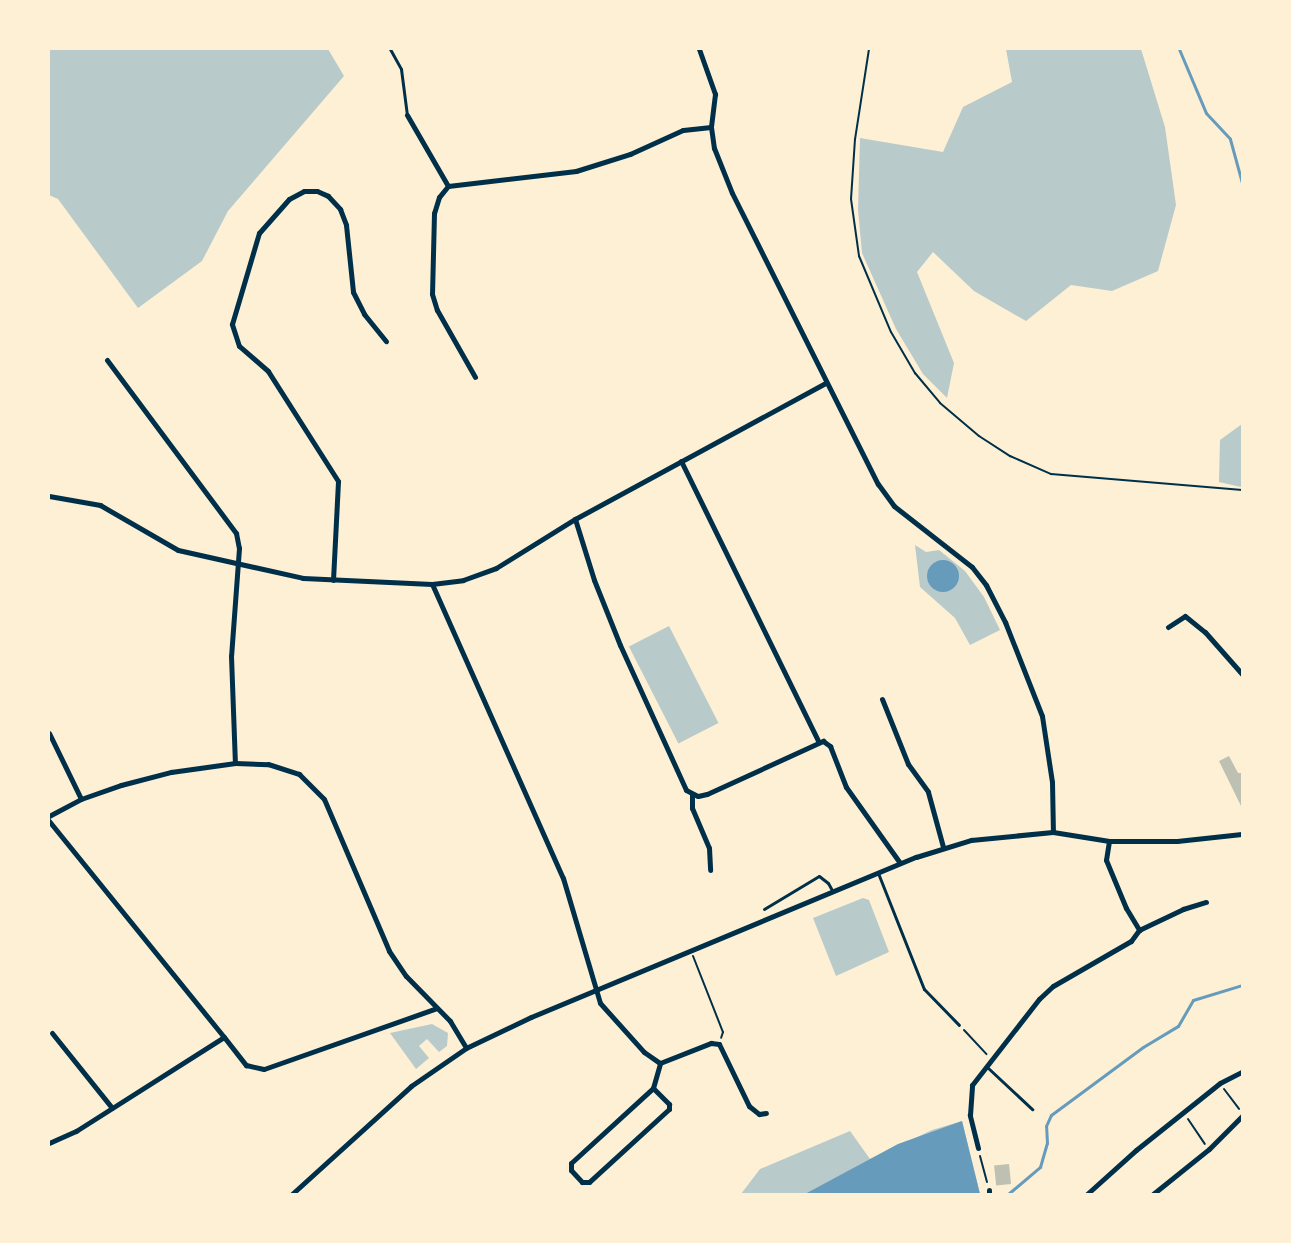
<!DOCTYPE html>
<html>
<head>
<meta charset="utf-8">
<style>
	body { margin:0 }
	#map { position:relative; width:1291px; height:1243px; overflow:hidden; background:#fdf0d5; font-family:Barlow,sans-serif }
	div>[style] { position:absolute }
	.green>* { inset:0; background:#b9caca; transform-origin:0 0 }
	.water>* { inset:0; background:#669bbc }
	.round { border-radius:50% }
	.stream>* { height:3px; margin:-1.5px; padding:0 1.5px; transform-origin:1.5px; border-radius:1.5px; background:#669bbc }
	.building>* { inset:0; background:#bec0b2; transform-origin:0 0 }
	.path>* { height:2px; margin:-1px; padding:0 1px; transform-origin:1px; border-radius:1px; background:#003049 }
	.service>* { height:3px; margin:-1.5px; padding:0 1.5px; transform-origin:1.5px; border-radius:1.5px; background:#003049 }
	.pedestrian>* { height:4.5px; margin:-2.25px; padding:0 2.25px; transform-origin:2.25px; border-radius:2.25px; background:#003049 }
	.minor>* { height:5px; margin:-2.5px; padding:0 2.5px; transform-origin:2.5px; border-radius:2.5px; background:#003049 }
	span { translate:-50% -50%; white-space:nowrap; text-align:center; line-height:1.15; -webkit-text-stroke:4px #fdf0d5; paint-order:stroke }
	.frame { position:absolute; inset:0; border:50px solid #fdf0d5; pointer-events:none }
</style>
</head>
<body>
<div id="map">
	<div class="green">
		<div style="clip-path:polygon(49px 49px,328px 49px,344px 76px,228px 211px,202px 261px,138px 308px,58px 199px,49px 195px)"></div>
		<div style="clip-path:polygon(1006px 49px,1141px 49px,1165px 127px,1176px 205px,1158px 271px,1112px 291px,1071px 285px,1026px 321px,974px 291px,933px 252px,917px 272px,954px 363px,947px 398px,923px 374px,896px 329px,862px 253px,858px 210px,860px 138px,943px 152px,963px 107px,1012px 82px)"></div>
		<div style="clip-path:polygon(1242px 424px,1242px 521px,1241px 487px,1219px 482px,1220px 440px)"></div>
		<div style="clip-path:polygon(915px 545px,926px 552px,939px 550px,965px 571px,984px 597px,1000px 630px,970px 645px,955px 618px,920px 587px)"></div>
		<div style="left:669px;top:626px;width:109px;height:45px;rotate:63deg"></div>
		<div style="clip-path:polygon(863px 898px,869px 900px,889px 952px,836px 976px,813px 918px)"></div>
		<div style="clip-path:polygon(432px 1024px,448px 1033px,447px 1046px,439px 1052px,427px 1039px,419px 1046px,429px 1058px,416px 1069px,390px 1033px)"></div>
		<div style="clip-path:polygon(962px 1121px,980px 1194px,741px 1194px,760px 1169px,850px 1131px,870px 1159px,932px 1130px)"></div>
	</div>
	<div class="water">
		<div class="round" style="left:927px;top:560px;width:32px;height:32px"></div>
		<div style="clip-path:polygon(962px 1121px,980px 1194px,805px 1194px,898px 1144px)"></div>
	</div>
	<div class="stream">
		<div style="left:1179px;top:49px;width:69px;rotate:67.1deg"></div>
		<div style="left:1206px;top:113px;width:35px;rotate:47deg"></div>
		<div style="left:1230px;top:139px;width:46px;rotate:74.7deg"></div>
		<div style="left:1008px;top:1194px;width:42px;rotate:-40.2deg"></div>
		<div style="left:1040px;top:1167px;width:25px;rotate:-74deg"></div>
		<div style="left:1047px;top:1143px;width:17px;rotate:-93deg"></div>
		<div style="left:1046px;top:1126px;width:12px;rotate:-66deg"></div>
		<div style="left:1051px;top:1115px;width:114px;rotate:-36.5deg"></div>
		<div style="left:1143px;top:1047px;width:41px;rotate:-31deg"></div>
		<div style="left:1178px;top:1026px;width:30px;rotate:-60deg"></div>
		<div style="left:1193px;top:1000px;width:51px;rotate:-17deg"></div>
	</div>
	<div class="building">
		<div style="clip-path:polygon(1229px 756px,1238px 773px,1242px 773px,1242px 808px,1219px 761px)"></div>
		<div style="left:1009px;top:1164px;width:20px;height:15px;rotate:84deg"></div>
	</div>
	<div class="path">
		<div style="left:869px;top:49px;width:91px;rotate:98.8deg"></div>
		<div style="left:855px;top:139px;width:60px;rotate:93.8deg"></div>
		<div style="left:851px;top:199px;width:58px;rotate:82deg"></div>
		<div style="left:859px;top:256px;width:82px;rotate:67.2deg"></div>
		<div style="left:891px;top:332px;width:48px;rotate:59.7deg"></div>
		<div style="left:915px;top:373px;width:39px;rotate:50deg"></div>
		<div style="left:940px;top:403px;width:51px;rotate:40.2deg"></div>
		<div style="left:979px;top:436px;width:37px;rotate:33deg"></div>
		<div style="left:1010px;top:456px;width:45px;rotate:23.7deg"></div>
		<div style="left:1051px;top:474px;width:192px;rotate:4.8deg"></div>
		<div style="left:693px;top:956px;width:82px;rotate:68.5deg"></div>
		<div style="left:723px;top:1032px;width:6px;rotate:108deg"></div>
		<div style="left:964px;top:1030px;width:33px;rotate:47deg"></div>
		<div style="left:1224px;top:1089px;width:25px;rotate:53deg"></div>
		<div style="left:1188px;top:1119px;width:30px;rotate:56deg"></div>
		<div style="left:980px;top:1156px;width:27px;rotate:75deg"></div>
	</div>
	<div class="service">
		<div style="left:390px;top:49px;width:23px;rotate:61deg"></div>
		<div style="left:401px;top:69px;width:46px;rotate:82.6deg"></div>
		<div style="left:878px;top:873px;width:125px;rotate:68.4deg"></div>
		<div style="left:924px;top:989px;width:50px;rotate:45.8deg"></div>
		<div style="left:764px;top:909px;width:64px;rotate:-31deg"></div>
		<div style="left:819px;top:876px;width:11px;rotate:38deg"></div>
		<div style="left:828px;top:883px;width:10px;rotate:61deg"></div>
		<div style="left:987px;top:1067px;width:62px;rotate:43deg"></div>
	</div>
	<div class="pedestrian">
		<div style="left:1220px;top:1083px;width:25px;rotate:-27deg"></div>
	</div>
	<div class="minor">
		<div style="left:699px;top:49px;width:48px;rotate:70.4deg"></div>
		<div style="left:715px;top:94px;width:33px;rotate:97deg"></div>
		<div style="left:711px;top:127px;width:21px;rotate:82deg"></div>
		<div style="left:714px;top:148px;width:48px;rotate:68.2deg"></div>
		<div style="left:732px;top:193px;width:326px;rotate:63.4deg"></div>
		<div style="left:878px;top:484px;width:27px;rotate:54deg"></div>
		<div style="left:894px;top:506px;width:99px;rotate:38deg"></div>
		<div style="left:972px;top:567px;width:23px;rotate:52deg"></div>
		<div style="left:986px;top:585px;width:42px;rotate:62.8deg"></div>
		<div style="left:1005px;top:622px;width:101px;rotate:68.5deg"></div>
		<div style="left:1042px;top:716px;width:67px;rotate:81.4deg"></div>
		<div style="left:1052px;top:782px;width:50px;rotate:88.9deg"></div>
		<div style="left:407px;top:115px;width:82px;rotate:60deg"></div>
		<div style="left:448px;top:186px;width:129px;rotate:-6.7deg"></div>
		<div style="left:576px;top:171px;width:57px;rotate:-17.5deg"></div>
		<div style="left:630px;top:154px;width:58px;rotate:-24.4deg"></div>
		<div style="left:683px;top:130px;width:28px;rotate:-6deg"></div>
		<div style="left:448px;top:186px;width:14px;rotate:129deg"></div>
		<div style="left:439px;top:197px;width:17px;rotate:107deg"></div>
		<div style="left:434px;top:213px;width:81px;rotate:91.4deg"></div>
		<div style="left:432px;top:294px;width:17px;rotate:73deg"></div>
		<div style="left:437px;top:310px;width:77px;rotate:60.4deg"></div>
		<div style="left:107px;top:360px;width:216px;rotate:53.3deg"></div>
		<div style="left:236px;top:533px;width:15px;rotate:79deg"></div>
		<div style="left:239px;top:548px;width:108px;rotate:94.2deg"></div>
		<div style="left:231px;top:656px;width:107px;rotate:87.9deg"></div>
		<div style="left:681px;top:461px;width:312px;rotate:63.9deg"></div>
		<div style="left:49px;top:496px;width:52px;rotate:10deg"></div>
		<div style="left:100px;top:505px;width:90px;rotate:30deg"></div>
		<div style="left:178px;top:550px;width:128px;rotate:12.6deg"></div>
		<div style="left:303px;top:578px;width:129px;rotate:2.7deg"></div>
		<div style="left:432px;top:584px;width:31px;rotate:-7deg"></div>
		<div style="left:463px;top:580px;width:35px;rotate:-20deg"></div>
		<div style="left:496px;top:568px;width:93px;rotate:-31.8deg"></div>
		<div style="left:575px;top:519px;width:285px;rotate:-28.5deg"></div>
		<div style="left:575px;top:519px;width:64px;rotate:72.7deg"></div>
		<div style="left:594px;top:580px;width:70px;rotate:68.2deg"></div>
		<div style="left:620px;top:645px;width:159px;rotate:65.5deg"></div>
		<div style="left:686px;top:790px;width:13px;rotate:27deg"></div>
		<div style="left:698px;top:796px;width:9px;rotate:-13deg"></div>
		<div style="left:707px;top:794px;width:128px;rotate:-24.6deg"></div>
		<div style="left:823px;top:741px;width:9px;rotate:36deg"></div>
		<div style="left:830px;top:746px;width:44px;rotate:68.7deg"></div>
		<div style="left:846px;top:787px;width:93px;rotate:54.6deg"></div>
		<div style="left:333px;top:580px;width:99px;rotate:-87.1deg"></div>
		<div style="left:338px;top:481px;width:130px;rotate:-122.5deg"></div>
		<div style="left:268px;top:371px;width:38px;rotate:-139deg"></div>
		<div style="left:239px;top:346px;width:23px;rotate:-108deg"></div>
		<div style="left:232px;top:324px;width:95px;rotate:-73.5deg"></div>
		<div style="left:259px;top:233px;width:45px;rotate:-48.6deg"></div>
		<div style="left:289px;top:199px;width:17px;rotate:-28deg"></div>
		<div style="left:304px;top:191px;width:13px"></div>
		<div style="left:317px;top:191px;width:12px;rotate:24deg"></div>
		<div style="left:328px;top:196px;width:18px;rotate:47deg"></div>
		<div style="left:340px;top:209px;width:17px;rotate:69deg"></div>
		<div style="left:346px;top:225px;width:67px;rotate:84deg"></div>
		<div style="left:353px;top:292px;width:25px;rotate:63deg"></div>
		<div style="left:364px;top:314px;width:35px;rotate:51deg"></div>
		<div style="left:432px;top:584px;width:322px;rotate:66deg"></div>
		<div style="left:563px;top:878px;width:130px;rotate:73.5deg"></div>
		<div style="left:600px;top:1003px;width:66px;rotate:48.1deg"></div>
		<div style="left:644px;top:1052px;width:19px;rotate:35deg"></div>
		<div style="left:660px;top:1063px;width:55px;rotate:-21.4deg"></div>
		<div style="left:711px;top:1043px;width:8px;rotate:7deg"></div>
		<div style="left:719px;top:1044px;width:69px;rotate:64.2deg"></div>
		<div style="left:749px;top:1106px;width:13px;rotate:39deg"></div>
		<div style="left:759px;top:1114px;width:7px;rotate:-8deg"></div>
		<div style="left:1168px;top:627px;width:20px;rotate:-33deg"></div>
		<div style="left:1185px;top:616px;width:26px;rotate:39deg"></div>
		<div style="left:1205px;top:632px;width:56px;rotate:48.6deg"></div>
		<div style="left:882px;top:699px;width:70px;rotate:68.2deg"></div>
		<div style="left:908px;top:764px;width:34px;rotate:54deg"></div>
		<div style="left:928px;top:792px;width:57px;rotate:74.7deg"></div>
		<div style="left:49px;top:733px;width:73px;rotate:64.1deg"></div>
		<div style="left:692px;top:794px;width:14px;rotate:90deg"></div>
		<div style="left:692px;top:808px;width:43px;rotate:67deg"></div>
		<div style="left:709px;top:848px;width:22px;rotate:87deg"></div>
		<div style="left:49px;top:816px;width:36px;rotate:-28deg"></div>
		<div style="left:81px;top:799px;width:42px;rotate:-19.3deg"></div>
		<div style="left:121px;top:785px;width:52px;rotate:-14.6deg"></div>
		<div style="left:171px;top:772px;width:65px;rotate:-8deg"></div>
		<div style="left:235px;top:763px;width:33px;rotate:2deg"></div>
		<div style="left:268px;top:764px;width:33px;rotate:18deg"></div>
		<div style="left:299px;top:774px;width:35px;rotate:45deg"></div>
		<div style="left:324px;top:799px;width:165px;rotate:66.8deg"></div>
		<div style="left:389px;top:951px;width:30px;rotate:56deg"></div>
		<div style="left:406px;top:976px;width:63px;rotate:45.6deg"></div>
		<div style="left:450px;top:1021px;width:31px;rotate:59deg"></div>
		<div style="left:49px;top:821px;width:278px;rotate:51deg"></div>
		<div style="left:1109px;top:841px;width:19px;rotate:99deg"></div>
		<div style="left:1106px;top:860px;width:52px;rotate:67.4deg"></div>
		<div style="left:1126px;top:908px;width:26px;rotate:59deg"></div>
		<div style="left:52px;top:1033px;width:96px;rotate:51.3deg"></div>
		<div style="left:653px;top:1088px;width:23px;rotate:45deg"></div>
		<div style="left:669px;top:1104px;width:5px;rotate:90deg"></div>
		<div style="left:669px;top:1109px;width:108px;rotate:137.6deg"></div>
		<div style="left:589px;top:1182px;width:7px;rotate:180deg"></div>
		<div style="left:582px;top:1182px;width:16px;rotate:-133deg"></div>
		<div style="left:571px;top:1170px;width:7px;rotate:-90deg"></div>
		<div style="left:571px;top:1163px;width:111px;rotate:-42.4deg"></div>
		<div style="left:653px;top:1088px;width:26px;rotate:-74deg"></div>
		<div style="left:49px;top:1143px;width:30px;rotate:-24deg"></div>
		<div style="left:76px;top:1131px;width:175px;rotate:-32.4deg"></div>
		<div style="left:224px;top:1037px;width:36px;rotate:52deg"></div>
		<div style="left:246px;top:1065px;width:18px;rotate:13deg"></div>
		<div style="left:264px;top:1069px;width:183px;rotate:-19.4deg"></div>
		<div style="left:978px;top:1148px;width:34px;rotate:-104deg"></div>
		<div style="left:970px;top:1115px;width:30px;rotate:-86deg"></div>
		<div style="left:972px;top:1085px;width:109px;rotate:-52.1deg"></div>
		<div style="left:1039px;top:999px;width:19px;rotate:-43deg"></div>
		<div style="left:1053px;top:986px;width:90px;rotate:-30deg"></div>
		<div style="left:1131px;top:941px;width:14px;rotate:-54deg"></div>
		<div style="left:1139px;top:930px;width:49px;rotate:-25.5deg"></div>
		<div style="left:1183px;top:909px;width:24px;rotate:-17deg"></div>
		<div style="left:292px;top:1194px;width:161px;rotate:-42.2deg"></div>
		<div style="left:411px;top:1086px;width:67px;rotate:-34.6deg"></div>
		<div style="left:466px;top:1048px;width:72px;rotate:-25.5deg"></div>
		<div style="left:531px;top:1017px;width:417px;rotate:-22.6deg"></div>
		<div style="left:916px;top:857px;width:58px;rotate:-17.2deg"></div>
		<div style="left:971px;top:840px;width:82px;rotate:-5.6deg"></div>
		<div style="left:1053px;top:832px;width:57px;rotate:9.1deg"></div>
		<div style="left:1109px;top:841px;width:68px"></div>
		<div style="left:1177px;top:841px;width:65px;rotate:-6.1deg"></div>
		<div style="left:989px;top:1194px;width:4px;rotate:-90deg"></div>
		<div style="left:1087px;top:1194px;width:66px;rotate:-41.9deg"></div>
		<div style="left:1136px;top:1150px;width:107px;rotate:-38.6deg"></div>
		<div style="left:1153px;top:1194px;width:72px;rotate:-38.8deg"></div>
		<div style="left:1209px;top:1149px;width:47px;rotate:-45deg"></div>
	</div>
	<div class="frame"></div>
</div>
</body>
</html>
